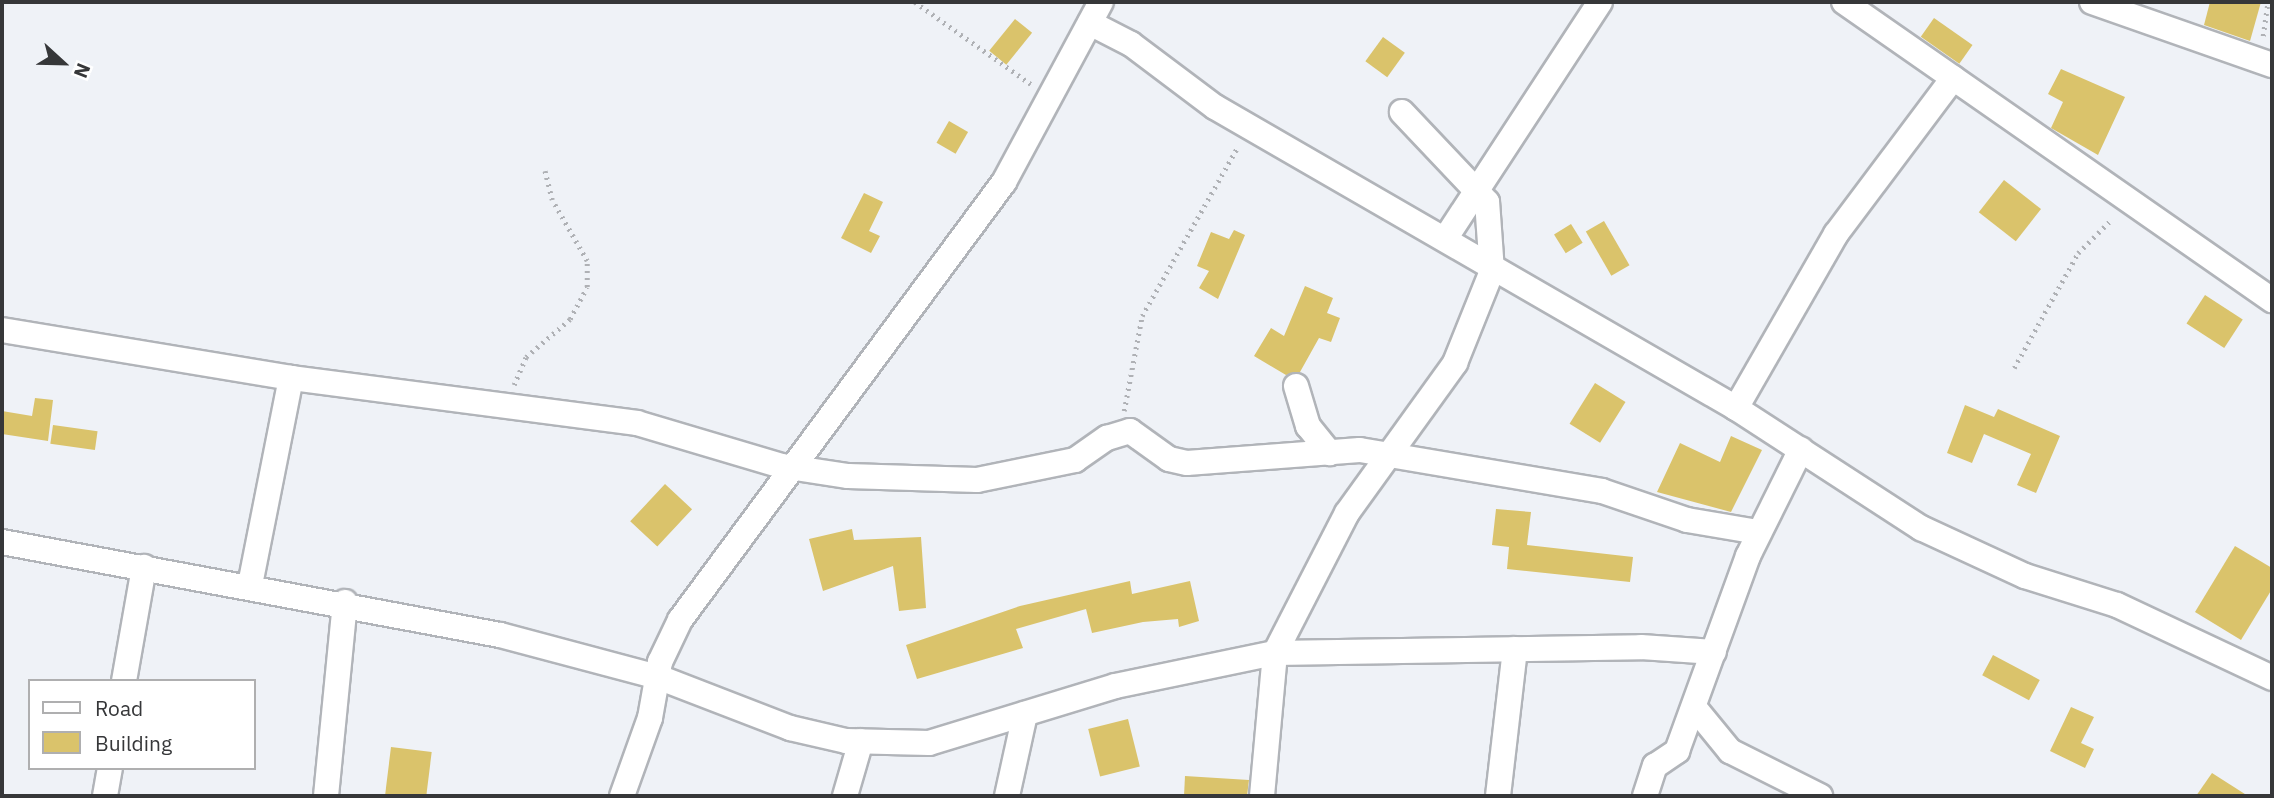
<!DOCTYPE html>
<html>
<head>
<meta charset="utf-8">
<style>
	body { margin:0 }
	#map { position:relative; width:2274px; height:798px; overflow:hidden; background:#eff2f7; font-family:"IBM Plex Sans",sans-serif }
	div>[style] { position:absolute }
	.building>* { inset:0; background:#dac36b; transform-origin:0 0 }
	.path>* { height:4.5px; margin-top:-2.25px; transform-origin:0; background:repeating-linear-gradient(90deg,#afb1b5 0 2px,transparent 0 7px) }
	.roads { filter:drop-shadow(2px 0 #b1b4b9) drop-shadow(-2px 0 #b1b4b9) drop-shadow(0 2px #b1b4b9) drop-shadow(0 -2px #b1b4b9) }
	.minor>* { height:24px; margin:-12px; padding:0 12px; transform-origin:12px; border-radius:12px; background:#fff }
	span { translate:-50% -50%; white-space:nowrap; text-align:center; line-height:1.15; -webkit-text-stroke:5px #fff; paint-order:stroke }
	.frame { position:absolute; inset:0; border:4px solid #363739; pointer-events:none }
	.legend { position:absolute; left:28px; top:679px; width:228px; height:91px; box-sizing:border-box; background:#fff; border:2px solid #afafb0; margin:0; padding:9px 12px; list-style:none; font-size:21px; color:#363739 }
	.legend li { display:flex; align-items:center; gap:14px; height:35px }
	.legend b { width:35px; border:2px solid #afafb0 }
	.north { position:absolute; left:28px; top:28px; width:70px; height:70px; -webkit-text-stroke:5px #fff; paint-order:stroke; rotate:112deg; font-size:19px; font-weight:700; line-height:28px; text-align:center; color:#363739 }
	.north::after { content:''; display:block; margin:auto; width:24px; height:32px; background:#363739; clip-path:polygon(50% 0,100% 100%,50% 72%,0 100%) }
</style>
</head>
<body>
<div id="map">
	<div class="building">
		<div style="clip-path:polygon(2210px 2px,2261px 2px,2250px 41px,2204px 25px)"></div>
		<div style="left:1934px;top:18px;width:47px;height:23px;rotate:35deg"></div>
		<div style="left:1015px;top:19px;width:22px;height:41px;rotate:39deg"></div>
		<div style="left:1383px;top:37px;width:27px;height:30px;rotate:36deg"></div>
		<div style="clip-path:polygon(2061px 69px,2125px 97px,2098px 155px,2051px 128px,2063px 102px,2048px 94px)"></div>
		<div style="left:949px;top:121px;width:22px;height:25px;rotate:30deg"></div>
		<div style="left:2004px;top:180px;width:47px;height:41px;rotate:38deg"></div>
		<div style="clip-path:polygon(864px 193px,883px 202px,869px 231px,880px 236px,871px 253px,841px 238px)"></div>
		<div style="left:1604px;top:221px;width:51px;height:21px;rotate:60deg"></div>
		<div style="left:1571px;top:224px;width:22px;height:20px;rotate:58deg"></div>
		<div style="clip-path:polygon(1234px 230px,1245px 235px,1218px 299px,1199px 288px,1209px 271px,1197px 266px,1211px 232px,1229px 239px)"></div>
		<div style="clip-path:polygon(1305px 286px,1333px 298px,1327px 313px,1340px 318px,1331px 342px,1319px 338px,1300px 372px,1286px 375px,1254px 356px,1271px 328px,1284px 336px)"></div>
		<div style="left:2205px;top:295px;width:45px;height:34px;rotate:33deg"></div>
		<div style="left:1595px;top:383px;width:36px;height:48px;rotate:32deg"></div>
		<div style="clip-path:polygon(35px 398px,53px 400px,48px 441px,2px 434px,2px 411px,32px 416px)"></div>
		<div style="clip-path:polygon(1965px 405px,1994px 417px,1998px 409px,2060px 436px,2036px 493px,2017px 485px,2031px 454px,1984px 434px,1972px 463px,1947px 453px)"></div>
		<div style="left:53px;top:425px;width:45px;height:19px;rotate:8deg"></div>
		<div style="clip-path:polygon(1731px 436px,1762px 450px,1731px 512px,1657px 492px,1680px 443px,1720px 462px)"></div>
		<div style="left:665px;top:484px;width:37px;height:51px;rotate:43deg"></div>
		<div style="clip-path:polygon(1496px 509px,1531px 512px,1527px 545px,1633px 557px,1630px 582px,1507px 569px,1509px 547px,1492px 545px)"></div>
		<div style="clip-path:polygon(852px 529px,854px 540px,921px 537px,926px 608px,899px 611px,893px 566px,823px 591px,809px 539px)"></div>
		<div style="clip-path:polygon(2235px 546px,2272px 568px,2272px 589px,2241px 640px,2195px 612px)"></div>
		<div style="clip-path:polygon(1130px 581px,1132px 594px,1190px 581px,1199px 621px,1179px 627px,1178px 619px,1143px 622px,1092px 633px,1086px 609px,1016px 629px,1023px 648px,917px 679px,906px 645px,1020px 606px)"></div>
		<div style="left:1993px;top:655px;width:53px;height:23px;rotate:28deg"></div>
		<div style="clip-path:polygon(2071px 707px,2094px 717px,2081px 743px,2094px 749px,2085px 768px,2050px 751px)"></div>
		<div style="left:1128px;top:719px;width:49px;height:41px;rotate:76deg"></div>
		<div style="left:391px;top:747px;width:41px;height:48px;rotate:7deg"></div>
		<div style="clip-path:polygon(2212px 773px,2248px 796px,2196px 796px)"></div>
		<div style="clip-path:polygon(1185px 776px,1249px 780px,1247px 796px,1184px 796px)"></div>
	</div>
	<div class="path">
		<div style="left:915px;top:2px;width:142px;rotate:35.3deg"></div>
		<div style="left:2263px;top:36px;width:34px;rotate:-82deg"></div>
		<div style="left:2014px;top:368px;width:132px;rotate:-60.9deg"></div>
		<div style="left:2078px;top:253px;width:49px;rotate:-45deg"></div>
		<div style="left:514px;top:385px;width:30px;rotate:-67deg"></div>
		<div style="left:526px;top:357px;width:58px;rotate:-40.8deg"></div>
		<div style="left:570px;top:319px;width:36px;rotate:-62deg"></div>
		<div style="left:587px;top:287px;width:26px;rotate:-90deg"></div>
		<div style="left:587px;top:261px;width:70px;rotate:-119.8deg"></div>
		<div style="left:552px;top:200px;width:30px;rotate:-104deg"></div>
		<div style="left:1124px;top:411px;width:97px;rotate:-79.3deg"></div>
		<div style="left:1142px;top:316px;width:195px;rotate:-60.5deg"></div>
	</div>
	<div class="roads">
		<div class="minor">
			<div style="left:1844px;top:2px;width:522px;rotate:34.85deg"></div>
			<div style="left:2092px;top:2px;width:191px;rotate:19.3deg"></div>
			<div style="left:1090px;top:23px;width:46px;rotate:27.1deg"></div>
			<div style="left:1131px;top:44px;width:105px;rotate:36.9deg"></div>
			<div style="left:1215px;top:107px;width:602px;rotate:30.02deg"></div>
			<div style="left:1736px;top:408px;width:221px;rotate:33deg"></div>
			<div style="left:1921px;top:528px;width:115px;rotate:24.8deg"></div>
			<div style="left:2025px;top:576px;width:96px;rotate:17.5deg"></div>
			<div style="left:2117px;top:605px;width:171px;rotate:25.2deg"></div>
			<div style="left:1445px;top:239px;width:283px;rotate:-56.8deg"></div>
			<div style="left:2px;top:330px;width:293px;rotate:9.4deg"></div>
			<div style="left:291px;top:378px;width:349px;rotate:7.4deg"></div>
			<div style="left:637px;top:423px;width:151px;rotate:16.5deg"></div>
			<div style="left:782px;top:466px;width:67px;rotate:8.6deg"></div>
			<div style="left:848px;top:476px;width:129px;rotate:1.8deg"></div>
			<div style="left:977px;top:480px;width:100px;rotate:-11.5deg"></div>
			<div style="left:1075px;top:460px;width:39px;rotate:-35deg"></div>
			<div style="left:1107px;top:438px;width:24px;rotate:-17deg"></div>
			<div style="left:1130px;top:431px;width:48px;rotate:35.7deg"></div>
			<div style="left:1169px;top:459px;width:18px;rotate:13deg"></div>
			<div style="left:1187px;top:463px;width:173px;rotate:-4.3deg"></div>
			<div style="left:1360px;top:450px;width:245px;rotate:9.6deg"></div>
			<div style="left:1602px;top:491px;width:90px;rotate:18.8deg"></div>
			<div style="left:1687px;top:520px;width:72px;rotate:9.6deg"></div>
			<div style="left:1296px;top:386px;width:42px;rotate:73.3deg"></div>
			<div style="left:1308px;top:426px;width:35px;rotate:51deg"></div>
			<div style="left:1736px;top:408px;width:201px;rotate:-60.1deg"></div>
			<div style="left:1836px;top:234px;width:195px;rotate:-53.1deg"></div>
			<div style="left:2px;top:542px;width:507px;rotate:10.58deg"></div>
			<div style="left:500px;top:635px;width:163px;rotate:14.9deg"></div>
			<div style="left:658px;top:677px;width:142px;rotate:21.1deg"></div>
			<div style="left:790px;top:728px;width:57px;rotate:13.1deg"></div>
			<div style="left:846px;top:741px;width:83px;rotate:1.4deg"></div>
			<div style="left:929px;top:743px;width:195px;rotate:-17deg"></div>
			<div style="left:1115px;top:686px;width:163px;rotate:-11.7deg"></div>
			<div style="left:1275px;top:653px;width:366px;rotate:-0.9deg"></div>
			<div style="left:1641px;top:647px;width:73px;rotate:3.9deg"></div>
			<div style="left:250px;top:585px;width:211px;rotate:-78.8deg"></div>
			<div style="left:124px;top:681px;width:116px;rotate:-80deg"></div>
			<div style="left:1694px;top:707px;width:57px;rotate:50.7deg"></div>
			<div style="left:1730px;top:751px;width:101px;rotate:26.6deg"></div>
			<div style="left:105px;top:796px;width:28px;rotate:-80deg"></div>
			<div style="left:326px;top:796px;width:195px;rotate:-84.4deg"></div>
			<div style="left:622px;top:796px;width:83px;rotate:-70.3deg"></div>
			<div style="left:650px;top:718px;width:57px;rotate:-79.9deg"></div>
			<div style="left:660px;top:662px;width:47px;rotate:-64.5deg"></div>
			<div style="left:680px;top:620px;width:545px;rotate:-53.51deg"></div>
			<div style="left:1004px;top:182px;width:204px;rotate:-61.7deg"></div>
			<div style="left:845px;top:796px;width:57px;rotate:-73.8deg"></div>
			<div style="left:1007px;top:796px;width:84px;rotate:-77.6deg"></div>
			<div style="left:1262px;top:796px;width:144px;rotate:-84.8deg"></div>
			<div style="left:1275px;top:653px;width:157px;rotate:-62.8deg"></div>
			<div style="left:1347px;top:513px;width:185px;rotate:-54.2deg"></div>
			<div style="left:1455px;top:363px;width:99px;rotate:-68.1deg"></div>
			<div style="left:1492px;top:271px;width:69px;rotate:-94.1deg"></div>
			<div style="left:1487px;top:202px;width:124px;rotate:-133.4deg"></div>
			<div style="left:1498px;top:796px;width:148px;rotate:-83.4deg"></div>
			<div style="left:1645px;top:796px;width:32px;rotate:-72deg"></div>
			<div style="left:1655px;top:766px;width:27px;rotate:-34deg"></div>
			<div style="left:1677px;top:751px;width:208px;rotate:-70deg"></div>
			<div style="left:1748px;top:556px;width:119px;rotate:-63.6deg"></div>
		</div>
	</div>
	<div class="frame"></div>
	<ul class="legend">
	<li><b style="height:9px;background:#fff"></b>Road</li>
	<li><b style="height:19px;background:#dac36b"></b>Building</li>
	</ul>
	<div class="north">N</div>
</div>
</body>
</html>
